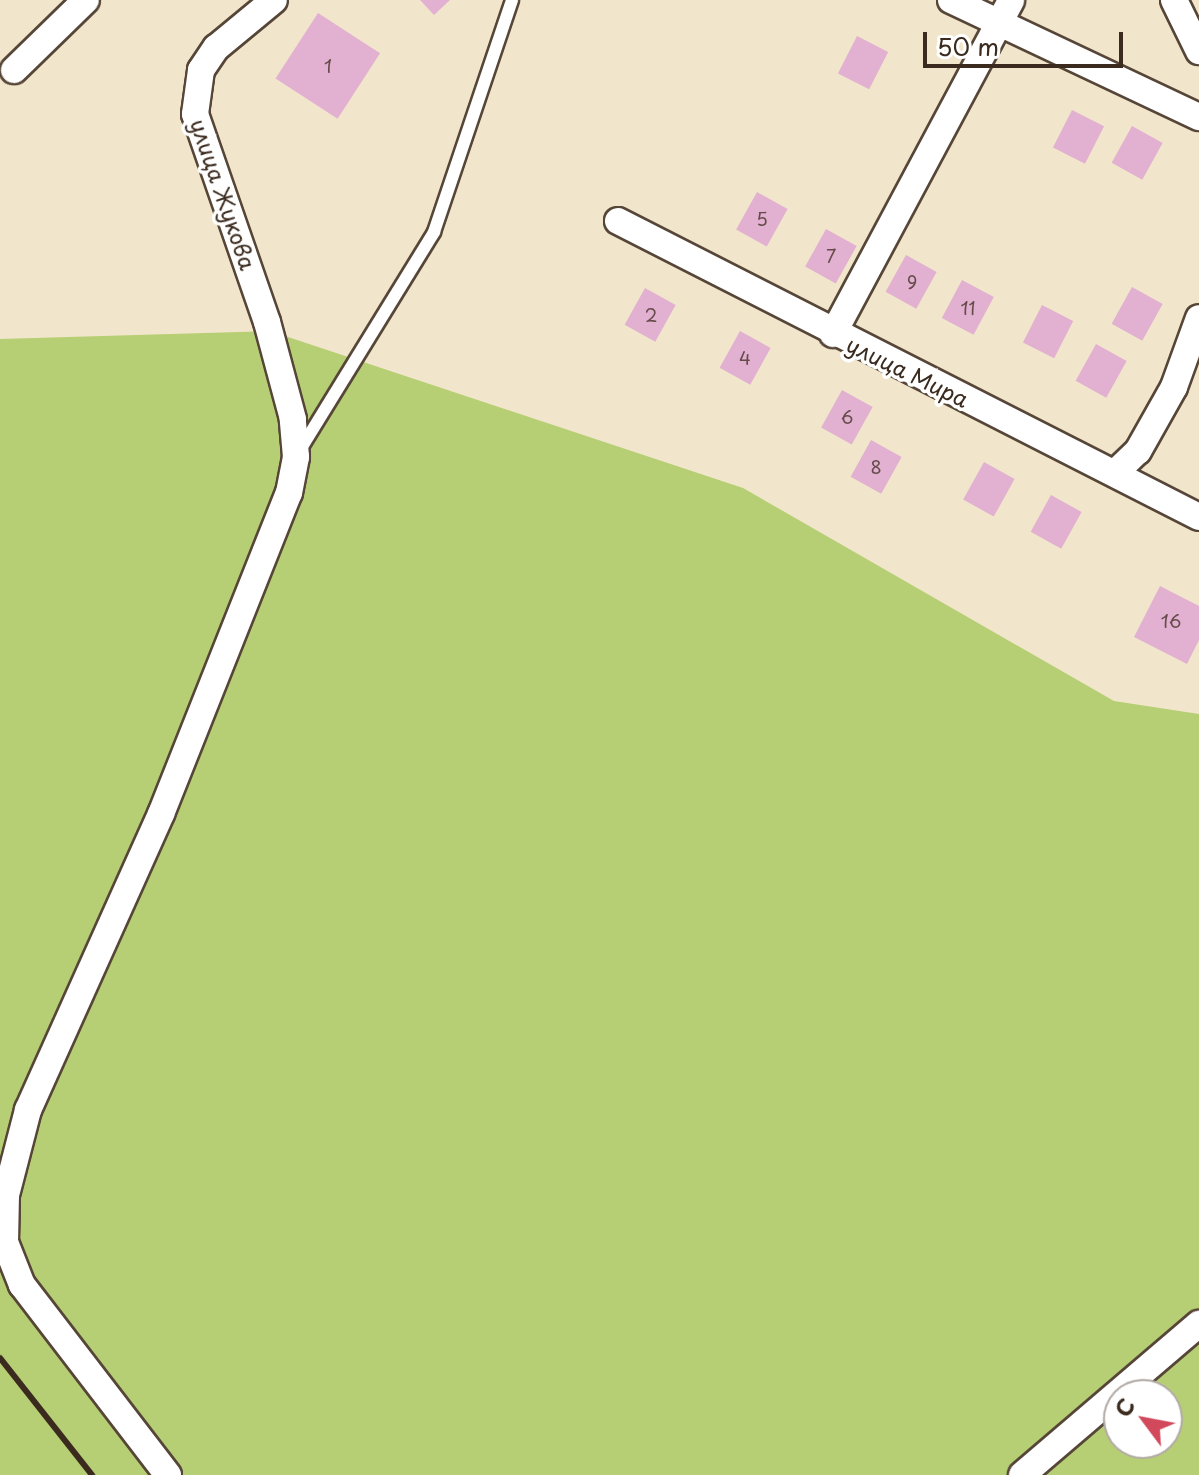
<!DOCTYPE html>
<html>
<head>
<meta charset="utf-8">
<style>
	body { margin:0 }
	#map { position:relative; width:1199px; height:1475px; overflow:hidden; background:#f1e6cb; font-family:"Playpen Sans",sans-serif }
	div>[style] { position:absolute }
	.green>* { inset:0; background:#b7cf74 }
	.building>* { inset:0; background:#e2b0d0; transform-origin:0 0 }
	.roads { filter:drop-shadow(2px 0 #564638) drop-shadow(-2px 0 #564638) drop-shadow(0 2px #564638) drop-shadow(0 -2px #564638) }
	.lane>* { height:12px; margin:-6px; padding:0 6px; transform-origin:6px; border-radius:6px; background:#fff }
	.street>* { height:26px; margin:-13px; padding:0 13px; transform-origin:13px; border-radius:13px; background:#fff }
	.rail>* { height:6px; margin:-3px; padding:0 3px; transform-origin:3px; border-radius:3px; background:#3b2a1e }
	span { translate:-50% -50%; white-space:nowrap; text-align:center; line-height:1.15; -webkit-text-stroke:7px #fff; paint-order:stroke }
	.number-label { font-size:18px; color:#654c4a }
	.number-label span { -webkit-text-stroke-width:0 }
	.street-label { font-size:22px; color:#3b2a1e }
	.north { position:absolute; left:1103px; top:1379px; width:80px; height:80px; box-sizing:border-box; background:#fff; border:2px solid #b1aaa5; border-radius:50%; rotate:302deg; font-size:22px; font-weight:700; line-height:32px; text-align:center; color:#3b2a1e }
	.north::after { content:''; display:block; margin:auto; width:28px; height:36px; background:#d1495b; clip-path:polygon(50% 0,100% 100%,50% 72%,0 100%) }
	.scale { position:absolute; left:923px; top:32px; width:200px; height:36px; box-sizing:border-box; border:4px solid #3b2a1e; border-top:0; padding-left:10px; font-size:24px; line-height:28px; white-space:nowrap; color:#3b2a1e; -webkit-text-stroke:6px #fff; paint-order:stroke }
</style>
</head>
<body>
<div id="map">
	<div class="green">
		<div style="clip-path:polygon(evenodd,270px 331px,743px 488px,1114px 701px,1199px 714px,1199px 1475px,0 1475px,0 339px,270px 331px,1119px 1395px,1167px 1395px,1167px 1443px,1119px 1443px,1119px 1395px)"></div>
	</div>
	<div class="building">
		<div style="clip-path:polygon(420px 0,450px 0,434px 15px)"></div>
		<div style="left:318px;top:13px;width:74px;height:78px;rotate:33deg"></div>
		<div style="left:857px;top:36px;width:35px;height:42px;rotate:27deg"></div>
		<div style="left:1072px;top:110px;width:36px;height:42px;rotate:27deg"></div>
		<div style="left:1132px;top:126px;width:35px;height:42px;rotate:29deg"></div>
		<div style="left:757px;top:192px;width:35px;height:43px;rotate:29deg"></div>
		<div style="left:826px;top:229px;width:35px;height:43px;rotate:29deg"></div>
		<div style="left:906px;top:255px;width:35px;height:42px;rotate:29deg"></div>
		<div style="left:962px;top:280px;width:36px;height:43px;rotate:28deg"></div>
		<div style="left:1132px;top:287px;width:35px;height:42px;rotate:29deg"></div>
		<div style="left:645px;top:288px;width:35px;height:42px;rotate:29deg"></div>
		<div style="left:1042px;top:305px;width:35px;height:42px;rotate:27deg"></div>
		<div style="left:740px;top:331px;width:35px;height:42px;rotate:29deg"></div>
		<div style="left:1096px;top:344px;width:35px;height:42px;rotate:29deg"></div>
		<div style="left:842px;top:390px;width:35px;height:43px;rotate:29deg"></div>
		<div style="left:871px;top:440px;width:35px;height:42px;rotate:29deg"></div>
		<div style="left:984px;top:462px;width:35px;height:43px;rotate:29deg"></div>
		<div style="left:1051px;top:495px;width:35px;height:42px;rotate:29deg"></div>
		<div style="clip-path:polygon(1160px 586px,1199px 606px,1199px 640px,1187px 664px,1134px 637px)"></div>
	</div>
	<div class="roads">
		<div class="lane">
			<div style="left:300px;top:450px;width:256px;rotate:-58.4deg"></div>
			<div style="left:434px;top:232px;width:245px;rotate:-71.4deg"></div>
		</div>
		<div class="street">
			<div style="left:951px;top:0;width:274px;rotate:25.3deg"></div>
			<div style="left:1174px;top:0;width:57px;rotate:63.9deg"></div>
			<div style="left:14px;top:70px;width:100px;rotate:-44.2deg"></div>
			<div style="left:618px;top:221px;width:652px;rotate:27deg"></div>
			<div style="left:833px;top:334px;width:378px;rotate:-61.9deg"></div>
			<div style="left:1115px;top:473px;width:32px;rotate:-44deg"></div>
			<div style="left:1138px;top:451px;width:73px;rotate:-60.6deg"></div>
			<div style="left:1174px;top:387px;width:73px;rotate:-70.1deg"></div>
			<div style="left:168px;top:1475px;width:240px;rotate:-127.5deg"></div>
			<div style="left:22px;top:1285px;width:46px;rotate:-111.6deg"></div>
			<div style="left:5px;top:1242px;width:47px;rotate:-88.8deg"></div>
			<div style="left:6px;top:1195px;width:88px;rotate:-75.5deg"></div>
			<div style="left:28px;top:1110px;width:325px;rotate:-65.8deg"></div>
			<div style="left:161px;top:814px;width:346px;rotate:-68.3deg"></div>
			<div style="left:289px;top:493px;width:37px;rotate:-79deg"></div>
			<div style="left:296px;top:457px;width:38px;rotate:-95deg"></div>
			<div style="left:293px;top:419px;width:100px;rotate:-105deg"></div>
			<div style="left:267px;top:322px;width:220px;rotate:-109.1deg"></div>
			<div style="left:195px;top:114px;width:44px;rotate:-82.2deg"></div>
			<div style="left:201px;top:70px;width:27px;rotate:-56deg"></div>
			<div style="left:216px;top:48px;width:75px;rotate:-39.6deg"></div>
			<div style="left:1022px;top:1475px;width:233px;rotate:-40.5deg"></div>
		</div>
	</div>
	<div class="rail">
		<div style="left:0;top:1358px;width:149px;rotate:51.8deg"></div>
	</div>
	<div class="number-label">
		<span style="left:328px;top:66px">1</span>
		<span style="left:762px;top:219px">5</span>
		<span style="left:831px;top:256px">7</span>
		<span style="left:912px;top:282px">9</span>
		<span style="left:968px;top:308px">11</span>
		<span style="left:651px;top:315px">2</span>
		<span style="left:745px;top:358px">4</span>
		<span style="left:847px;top:417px">6</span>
		<span style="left:876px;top:467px">8</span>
		<span style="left:1171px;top:621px">16</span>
	</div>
	<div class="street-label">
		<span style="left:224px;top:194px;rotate:71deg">улица Жукова</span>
		<span style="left:908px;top:371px;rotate:26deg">улица Мира</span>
	</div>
	<div class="north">С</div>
	<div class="scale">50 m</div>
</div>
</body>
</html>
